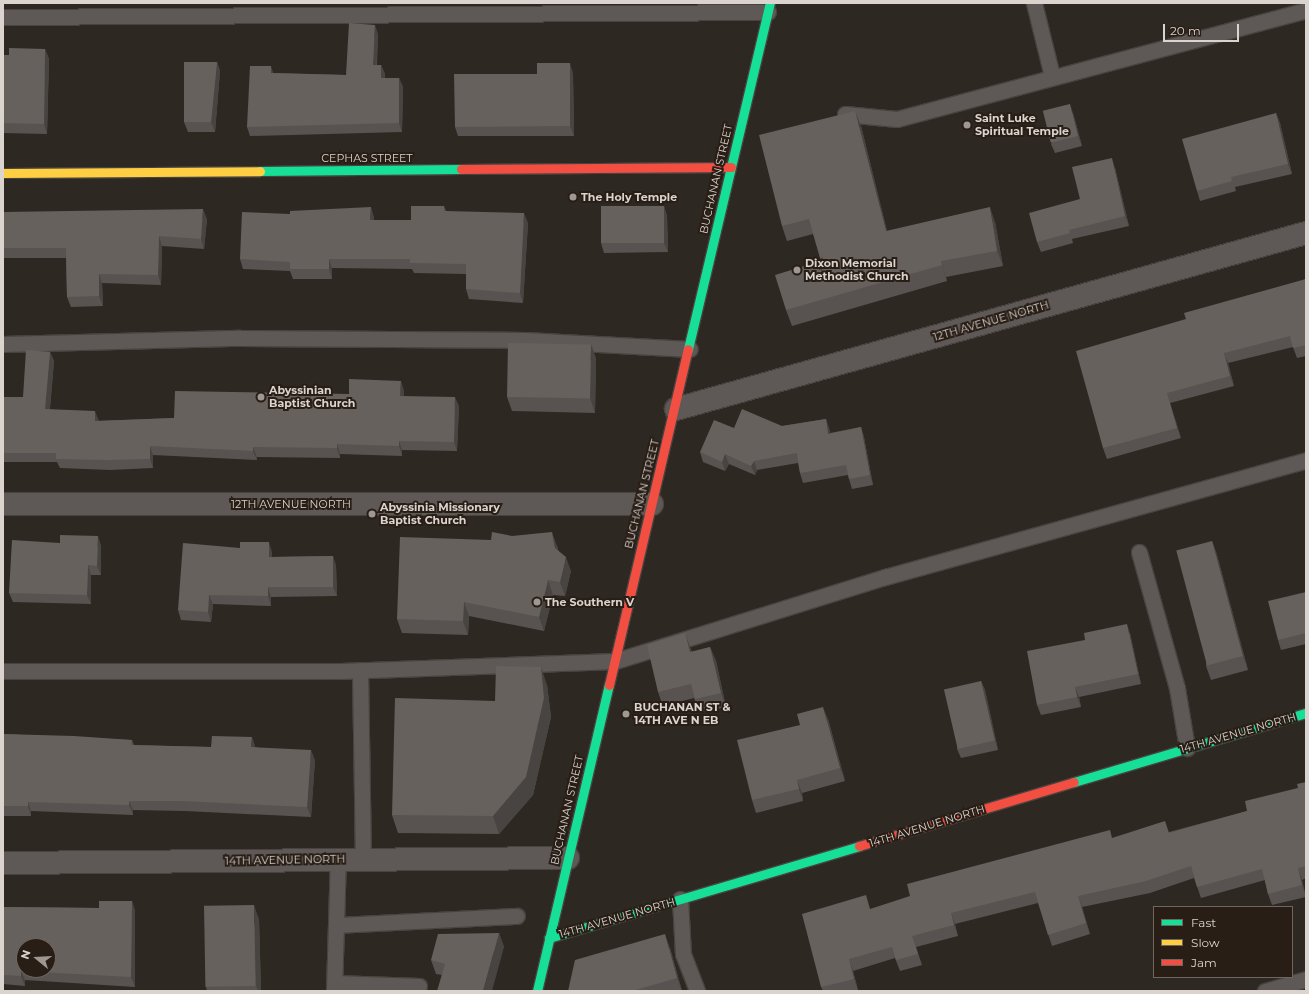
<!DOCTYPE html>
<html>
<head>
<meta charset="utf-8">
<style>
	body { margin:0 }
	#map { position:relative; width:1309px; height:994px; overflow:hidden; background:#2e2823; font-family:Montserrat,sans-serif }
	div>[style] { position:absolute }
	.roads { filter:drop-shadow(1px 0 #49433f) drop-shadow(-1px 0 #49433f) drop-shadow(0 1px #49433f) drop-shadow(0 -1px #49433f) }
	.lane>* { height:15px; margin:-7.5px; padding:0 7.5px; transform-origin:7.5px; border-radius:7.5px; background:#5e5957 }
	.street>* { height:22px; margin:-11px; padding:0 11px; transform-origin:11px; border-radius:11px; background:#5e5957 }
	.fast>* { height:9px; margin:-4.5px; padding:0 4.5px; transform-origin:4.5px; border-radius:4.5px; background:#16e098 }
	.slow>* { height:9px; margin:-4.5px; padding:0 4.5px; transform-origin:4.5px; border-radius:4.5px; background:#ffcf43 }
	.jam>* { height:9px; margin:-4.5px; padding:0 4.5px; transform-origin:4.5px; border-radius:4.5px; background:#f24e42 }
	.wall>* { inset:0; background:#585350 }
	.shaded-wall>* { inset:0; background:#474441 }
	.building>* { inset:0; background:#66615d; transform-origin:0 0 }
	.dots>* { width:11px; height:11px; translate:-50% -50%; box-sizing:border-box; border:2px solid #281e16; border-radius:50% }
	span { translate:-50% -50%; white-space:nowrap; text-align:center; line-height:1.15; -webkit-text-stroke:4px #281e16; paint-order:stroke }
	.poi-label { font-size:11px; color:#dad3ce; font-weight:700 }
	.left { translate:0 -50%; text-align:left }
	.street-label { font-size:11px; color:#dad3ce }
	.frame { position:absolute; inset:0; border:4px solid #dad3ce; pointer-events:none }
	.legend { position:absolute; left:1153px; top:906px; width:140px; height:72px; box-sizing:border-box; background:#281e16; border:1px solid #6f6660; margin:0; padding:5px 7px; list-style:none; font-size:12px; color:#dad3ce }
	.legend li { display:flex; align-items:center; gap:8px; height:20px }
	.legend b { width:20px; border:1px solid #6f6660 }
	.north { position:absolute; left:16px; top:938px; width:40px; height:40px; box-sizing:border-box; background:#281e16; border:1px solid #6f6660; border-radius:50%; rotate:288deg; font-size:11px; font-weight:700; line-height:16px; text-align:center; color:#dad3ce }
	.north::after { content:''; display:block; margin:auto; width:14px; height:18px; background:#9e9792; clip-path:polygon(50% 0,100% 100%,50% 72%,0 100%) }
	.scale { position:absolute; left:1163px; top:24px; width:76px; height:18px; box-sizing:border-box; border:2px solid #dad3ce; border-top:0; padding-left:5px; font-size:12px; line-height:14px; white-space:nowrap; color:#dad3ce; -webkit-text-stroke:3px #281e16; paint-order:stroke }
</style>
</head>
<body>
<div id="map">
	<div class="roads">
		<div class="lane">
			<div style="left:1034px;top:3px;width:75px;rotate:76.1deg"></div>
			<div style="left:3px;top:17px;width:765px;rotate:-0.37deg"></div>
			<div style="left:845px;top:114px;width:52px;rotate:5.5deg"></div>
			<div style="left:897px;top:119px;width:423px;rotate:-14.9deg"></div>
			<div style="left:3px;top:344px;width:237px;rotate:-1.5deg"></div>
			<div style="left:240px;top:338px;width:285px;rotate:0.4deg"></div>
			<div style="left:525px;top:340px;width:165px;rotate:3.1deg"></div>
			<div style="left:1139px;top:552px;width:141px;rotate:74.4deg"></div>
			<div style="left:1177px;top:688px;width:61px;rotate:80.5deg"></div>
			<div style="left:360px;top:670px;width:189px;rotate:89.1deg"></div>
			<div style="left:3px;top:671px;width:338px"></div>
			<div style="left:341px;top:671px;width:274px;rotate:-2.1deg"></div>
			<div style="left:615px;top:661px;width:283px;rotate:-17.3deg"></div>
			<div style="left:885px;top:577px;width:437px;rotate:-15.5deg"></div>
			<div style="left:680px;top:899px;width:55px;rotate:86.9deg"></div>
			<div style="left:683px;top:954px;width:40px;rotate:69deg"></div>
			<div style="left:337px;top:925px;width:180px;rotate:-2.9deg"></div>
			<div style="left:335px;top:983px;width:84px;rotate:2deg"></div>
			<div style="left:334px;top:991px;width:131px;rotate:-88.3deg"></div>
			<div style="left:1265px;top:991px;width:43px;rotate:-16.3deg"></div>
		</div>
		<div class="street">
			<div style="left:676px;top:409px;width:654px;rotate:-15.61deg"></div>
			<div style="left:3px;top:504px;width:649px"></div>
			<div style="left:3px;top:863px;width:565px;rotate:-0.51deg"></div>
		</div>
		<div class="fast">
			<div style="left:260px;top:171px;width:201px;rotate:-0.6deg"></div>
			<div style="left:688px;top:349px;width:356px;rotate:-76.7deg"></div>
			<div style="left:1074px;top:782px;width:242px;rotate:-16.6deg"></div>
			<div style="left:549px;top:938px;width:323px;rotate:-16.5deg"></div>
			<div style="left:537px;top:991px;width:314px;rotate:-76.8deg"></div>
		</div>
		<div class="slow">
			<div style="left:3px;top:173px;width:257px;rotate:-0.4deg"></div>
		</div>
		<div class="jam">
			<div style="left:461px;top:169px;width:270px;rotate:-0.4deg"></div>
			<div style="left:609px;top:685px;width:345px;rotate:-76.8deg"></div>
			<div style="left:859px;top:846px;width:224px;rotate:-16.6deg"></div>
		</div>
	</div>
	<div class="wall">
		<div style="clip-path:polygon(378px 34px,377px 65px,381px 65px,385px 74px,385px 78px,399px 78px,403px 87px,402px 132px,250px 136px,247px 127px,273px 73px,346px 75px)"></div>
		<div style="clip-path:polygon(45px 49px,49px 59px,47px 134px,3px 133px,3px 55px,9px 55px)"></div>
		<div style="clip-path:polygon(217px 62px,220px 71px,215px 132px,188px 132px,184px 122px)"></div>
		<div style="clip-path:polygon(573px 73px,574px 136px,458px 136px,455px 127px,537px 74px)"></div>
		<div style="clip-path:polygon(1073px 113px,1082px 146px,1055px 153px,1051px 144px)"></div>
		<div style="clip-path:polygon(1276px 113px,1280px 123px,1292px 174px,1235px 187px,1236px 191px,1200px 201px,1197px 191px)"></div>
		<div style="clip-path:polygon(861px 126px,887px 231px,995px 222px,1003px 266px,946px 277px,947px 281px,792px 326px,786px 310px,821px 261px,813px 234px,787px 241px,782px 226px)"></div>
		<div style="clip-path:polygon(1115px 168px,1129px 226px,1072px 239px,1073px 243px,1041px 252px,1037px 242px,1080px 199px)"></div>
		<div style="clip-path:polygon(444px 206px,446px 211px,528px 223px,523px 303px,469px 299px,466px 289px,466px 274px,414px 273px,412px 269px,332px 268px,332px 279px,293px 279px,290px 271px,243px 269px,240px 259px,374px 217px,374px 220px,411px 220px)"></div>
		<div style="clip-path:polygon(664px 206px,667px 216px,668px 252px,604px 253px,601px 243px)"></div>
		<div style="clip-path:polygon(3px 212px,207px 219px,204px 249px,162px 246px,161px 285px,102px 283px,103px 306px,71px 307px,67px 297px,66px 258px,3px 258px)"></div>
		<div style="clip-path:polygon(1306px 279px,1306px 356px,1297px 358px,1293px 347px,1228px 363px,1234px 386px,1170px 403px,1181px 438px,1107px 459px,1103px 448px,1186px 319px)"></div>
		<div style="clip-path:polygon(50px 352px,54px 361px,50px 409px,99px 421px,174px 418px,349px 394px,404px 391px,404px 396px,459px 406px,457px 451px,402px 450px,402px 456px,340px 454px,340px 458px,257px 457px,257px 460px,153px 455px,153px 468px,110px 470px,60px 468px,57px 462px,3px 462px,3px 397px,23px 397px)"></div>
		<div style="clip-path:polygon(596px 358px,595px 413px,512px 411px,507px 397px)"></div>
		<div style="clip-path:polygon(826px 419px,829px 428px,830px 433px,861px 427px,864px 437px,873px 485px,852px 489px,849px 479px,848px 475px,803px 483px,800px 473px,798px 463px,757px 470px,755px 475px,729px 464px,725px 471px,703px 462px,700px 452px,734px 428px,782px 426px)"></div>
		<div style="clip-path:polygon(1212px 541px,1217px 555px,1248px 670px,1211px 680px,1206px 666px)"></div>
		<div style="clip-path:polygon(101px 545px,101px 575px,91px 575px,91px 604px,13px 602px,9px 593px)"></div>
		<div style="clip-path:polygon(557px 546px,558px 550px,571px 571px,565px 596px,553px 595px,544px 631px,469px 616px,468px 635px,402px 633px,397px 619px)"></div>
		<div style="clip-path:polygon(272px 552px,272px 557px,333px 556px,336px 566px,337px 596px,271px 597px,271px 606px,213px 604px,211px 622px,181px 620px,178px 610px)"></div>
		<div style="clip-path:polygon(1306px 592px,1306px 644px,1281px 650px,1278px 640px)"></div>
		<div style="clip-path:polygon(1130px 633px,1141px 684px,1079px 697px,1081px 707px,1041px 715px,1037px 705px)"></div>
		<div style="clip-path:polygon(690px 647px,692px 652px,710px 647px,716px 661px,726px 707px,700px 713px,694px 698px,663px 706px,658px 692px)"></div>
		<div style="clip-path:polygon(981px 681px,985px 690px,998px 750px,961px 758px,957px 749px)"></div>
		<div style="clip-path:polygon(547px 685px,551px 717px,533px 795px,499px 834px,398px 833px,392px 815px,495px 701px)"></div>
		<div style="clip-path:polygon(828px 719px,845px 781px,802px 793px,803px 801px,756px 813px,752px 800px)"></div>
		<div style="clip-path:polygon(3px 734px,132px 740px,134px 745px,211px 747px,255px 746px,255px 747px,315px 760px,311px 817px,185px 811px,133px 810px,133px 815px,31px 811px,31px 816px,3px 816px)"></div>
		<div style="clip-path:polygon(1306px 782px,1306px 878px,1302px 880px,1306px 897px,1272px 905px,1268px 894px,1265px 880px,1201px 898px,1194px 878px,1150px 893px,1082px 907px,1090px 934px,1052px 946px,1038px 903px,955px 924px,958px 936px,916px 947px,922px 965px,900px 971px,895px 958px,853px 971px,858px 990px,855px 991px,823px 991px,821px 987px,871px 909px,1113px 838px,1169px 832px,1247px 811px,1298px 788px)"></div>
		<div style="clip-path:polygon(132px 901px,135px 911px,135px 987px,25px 980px,25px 986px,3px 984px,3px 907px,99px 908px)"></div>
		<div style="clip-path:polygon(259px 919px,261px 991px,207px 991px,206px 987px)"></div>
		<div style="clip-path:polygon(499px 933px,504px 947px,442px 975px,436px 974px,431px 960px)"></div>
		<div style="clip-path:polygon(670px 948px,682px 991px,568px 991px)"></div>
	</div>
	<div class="shaded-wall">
		<div style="clip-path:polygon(375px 25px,378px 34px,376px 74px,373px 65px)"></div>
		<div style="clip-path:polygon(45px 49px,49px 59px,47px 134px,44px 124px)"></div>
		<div style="clip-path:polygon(217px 62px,220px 71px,215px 132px,211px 122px)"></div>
		<div style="clip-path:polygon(570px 63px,573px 73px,574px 136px,570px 126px)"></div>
		<div style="clip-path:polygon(381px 65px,385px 74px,385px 87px,381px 78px)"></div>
		<div style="clip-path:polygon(271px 66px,274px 75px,271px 73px)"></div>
		<div style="clip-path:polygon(399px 78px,403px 87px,402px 132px,399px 123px)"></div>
		<div style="clip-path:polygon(1070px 104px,1073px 113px,1082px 146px,1078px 136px)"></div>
		<div style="clip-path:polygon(855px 111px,861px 126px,891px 247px,886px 231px)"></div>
		<div style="clip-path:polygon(1276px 113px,1280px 123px,1292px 174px,1288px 164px)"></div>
		<div style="clip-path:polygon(1112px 158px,1115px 168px,1129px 226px,1125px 216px)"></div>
		<div style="clip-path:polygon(664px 206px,667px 216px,668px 252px,664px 243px)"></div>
		<div style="clip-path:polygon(371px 207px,374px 217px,374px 230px,370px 220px)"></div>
		<div style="clip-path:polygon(990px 207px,995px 222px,1003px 266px,997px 251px)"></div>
		<div style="clip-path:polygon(203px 209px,207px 219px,204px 249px,201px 239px)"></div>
		<div style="clip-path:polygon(524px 213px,528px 223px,523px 303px,520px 293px)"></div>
		<div style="clip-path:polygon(159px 236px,162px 246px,161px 285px,158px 275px)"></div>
		<div style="clip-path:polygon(329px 259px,332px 268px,332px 279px,329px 269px)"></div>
		<div style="clip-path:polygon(941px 261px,946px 277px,947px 281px,942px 265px)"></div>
		<div style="clip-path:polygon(99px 274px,102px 283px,103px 306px,99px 296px)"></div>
		<div style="clip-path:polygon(591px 344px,596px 358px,595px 413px,590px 398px)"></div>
		<div style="clip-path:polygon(50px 352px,54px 361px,49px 418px,45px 409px)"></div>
		<div style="clip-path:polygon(1224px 353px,1228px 363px,1234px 386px,1230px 376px)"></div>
		<div style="clip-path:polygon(401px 381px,404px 391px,404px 405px,400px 396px)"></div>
		<div style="clip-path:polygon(1167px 393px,1170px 403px,1181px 438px,1177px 428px)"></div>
		<div style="clip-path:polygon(455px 397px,459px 406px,457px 451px,454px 442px)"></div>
		<div style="clip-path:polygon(95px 411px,99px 421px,95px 421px)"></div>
		<div style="clip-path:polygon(826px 419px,829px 428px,832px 443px,828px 434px)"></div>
		<div style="clip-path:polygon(861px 427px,864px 437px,873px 485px,870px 475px)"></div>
		<div style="clip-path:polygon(399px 441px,402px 450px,402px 456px,399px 446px)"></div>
		<div style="clip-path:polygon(337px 444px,340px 454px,340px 458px,337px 448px)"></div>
		<div style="clip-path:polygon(150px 446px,153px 455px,153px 468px,150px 459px)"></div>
		<div style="clip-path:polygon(253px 447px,257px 457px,257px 460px,253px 451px)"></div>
		<div style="clip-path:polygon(725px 454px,729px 464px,725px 471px,722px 462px)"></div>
		<div style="clip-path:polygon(754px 461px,757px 470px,755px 475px,751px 466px)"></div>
		<div style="clip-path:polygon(552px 532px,557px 546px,561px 562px,555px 548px)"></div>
		<div style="clip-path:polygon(98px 536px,101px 545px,101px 575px,97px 566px)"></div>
		<div style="clip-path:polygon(1212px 541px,1217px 555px,1248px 670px,1243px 656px)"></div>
		<div style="clip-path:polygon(269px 542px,272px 552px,272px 566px,269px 557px)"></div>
		<div style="clip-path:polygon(333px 556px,336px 566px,337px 596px,333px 587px)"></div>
		<div style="clip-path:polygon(566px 557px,571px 571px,565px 596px,560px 582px)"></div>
		<div style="clip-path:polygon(88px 565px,91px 575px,91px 604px,87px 595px)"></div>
		<div style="clip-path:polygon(548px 580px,553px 595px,544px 631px,539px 617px)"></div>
		<div style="clip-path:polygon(268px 587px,271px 597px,271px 606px,268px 596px)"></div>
		<div style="clip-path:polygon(209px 595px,213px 604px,211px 622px,208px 612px)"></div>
		<div style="clip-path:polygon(464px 602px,469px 616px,468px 635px,463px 621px)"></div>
		<div style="clip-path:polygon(1127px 624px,1130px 633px,1141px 684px,1138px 674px)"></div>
		<div style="clip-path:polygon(685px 633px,690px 647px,695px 666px,690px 652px)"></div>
		<div style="clip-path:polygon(710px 647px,716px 661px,726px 707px,721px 693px)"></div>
		<div style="clip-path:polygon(541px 667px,547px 685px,551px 717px,533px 795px,499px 834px,493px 816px)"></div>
		<div style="clip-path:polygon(981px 681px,985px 690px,998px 750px,995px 740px)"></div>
		<div style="clip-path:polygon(1075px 687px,1079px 697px,1081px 707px,1077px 697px)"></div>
		<div style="clip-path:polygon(823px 707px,828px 719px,845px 781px,840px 768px)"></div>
		<div style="clip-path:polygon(252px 737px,255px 746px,255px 757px,251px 747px)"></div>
		<div style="clip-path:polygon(311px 750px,315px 760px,311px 817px,307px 807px)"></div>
		<div style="clip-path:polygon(797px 780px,802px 793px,803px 801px,799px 789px)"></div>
		<div style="clip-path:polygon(129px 801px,133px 810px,133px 815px,129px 805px)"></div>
		<div style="clip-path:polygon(28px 802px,31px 811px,31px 816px,28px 806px)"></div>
		<div style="clip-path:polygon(1298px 868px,1302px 880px,1306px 897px,1302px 885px)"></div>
		<div style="clip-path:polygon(1078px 896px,1082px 907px,1090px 934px,1086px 923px)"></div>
		<div style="clip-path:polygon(132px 901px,135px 911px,135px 987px,131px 977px)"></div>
		<div style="clip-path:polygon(254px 905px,259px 919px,261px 991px,258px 991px,256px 986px)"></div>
		<div style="clip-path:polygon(951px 913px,955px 924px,958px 936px,954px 925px)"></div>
		<div style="clip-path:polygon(499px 933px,504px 947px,492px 991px,483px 991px)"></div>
		<div style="clip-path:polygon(665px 934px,670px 948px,682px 991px,677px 978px)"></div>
		<div style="clip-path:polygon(849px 959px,853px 971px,858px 990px,854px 979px)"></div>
		<div style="clip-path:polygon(21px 971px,25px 980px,25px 986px,21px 976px)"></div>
	</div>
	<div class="building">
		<div style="clip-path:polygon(349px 23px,375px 25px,373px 65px,381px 65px,381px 78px,399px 78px,399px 123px,247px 127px,250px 66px,271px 66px,271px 73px,346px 75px)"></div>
		<div style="clip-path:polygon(9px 48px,45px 49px,44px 124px,3px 123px,3px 55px,9px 55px)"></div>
		<div style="clip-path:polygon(184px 62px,217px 62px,211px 122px,184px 122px)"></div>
		<div style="clip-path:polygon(537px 63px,570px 63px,570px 126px,455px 127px,454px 74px,537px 74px)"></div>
		<div style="left:1070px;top:104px;width:33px;height:28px;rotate:76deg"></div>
		<div style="clip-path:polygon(855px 111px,886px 231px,990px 207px,997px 251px,941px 261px,942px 265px,786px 310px,775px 275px,821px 261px,809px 219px,782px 226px,759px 135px)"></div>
		<div style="clip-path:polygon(1276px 113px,1288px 164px,1231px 177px,1232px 181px,1197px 191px,1182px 139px)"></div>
		<div style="clip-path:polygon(1112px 158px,1125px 216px,1069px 230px,1070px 233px,1037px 242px,1029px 213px,1080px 199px,1072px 167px)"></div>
		<div style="clip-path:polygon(411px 206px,444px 206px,444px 211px,524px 213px,520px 293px,466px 289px,466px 264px,410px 263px,410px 259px,329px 259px,329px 269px,290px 269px,290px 262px,240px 259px,242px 212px,290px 214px,290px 211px,371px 207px,370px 220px,411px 220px)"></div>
		<div style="left:664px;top:206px;width:37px;height:63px;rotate:90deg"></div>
		<div style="clip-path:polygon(203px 209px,201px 239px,159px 236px,158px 275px,99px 274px,99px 296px,67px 297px,66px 248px,3px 248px,3px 212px)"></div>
		<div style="clip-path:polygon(1306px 279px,1306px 345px,1293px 348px,1290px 336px,1224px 353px,1230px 376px,1167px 393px,1177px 428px,1103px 448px,1076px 351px,1186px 319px,1184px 313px)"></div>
		<div style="left:508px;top:343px;width:83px;height:54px;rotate:1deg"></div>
		<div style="clip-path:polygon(26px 350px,50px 352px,45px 409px,95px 411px,95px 421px,174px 418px,175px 391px,349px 394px,349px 379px,401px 381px,400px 396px,455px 397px,454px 442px,399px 441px,399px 446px,337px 444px,337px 448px,253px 447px,253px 451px,150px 446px,150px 459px,106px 460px,56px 459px,56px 453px,3px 453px,3px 397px,23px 397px)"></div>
		<div style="clip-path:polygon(742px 409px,782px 426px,826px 419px,828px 434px,861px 427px,870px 475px,849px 479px,846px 465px,800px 473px,797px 453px,754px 461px,751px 466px,725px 454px,722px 462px,700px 452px,714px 420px,734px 428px)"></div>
		<div style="clip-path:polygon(492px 532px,512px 536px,552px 532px,555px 548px,566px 557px,560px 582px,548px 580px,539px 617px,464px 602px,463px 621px,397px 619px,400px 537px,491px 540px)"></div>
		<div style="clip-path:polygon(60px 535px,98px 536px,97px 566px,88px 565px,87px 595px,9px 593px,12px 540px,60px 543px)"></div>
		<div style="left:1212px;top:541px;width:119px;height:37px;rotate:75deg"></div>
		<div style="clip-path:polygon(240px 542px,269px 542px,269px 557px,333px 556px,333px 587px,268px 587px,268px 596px,209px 595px,208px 612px,178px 610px,183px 543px,240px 548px)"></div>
		<div style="clip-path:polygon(1306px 592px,1306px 633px,1278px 640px,1268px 601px)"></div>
		<div style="clip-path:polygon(1127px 624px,1138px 674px,1075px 687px,1077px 697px,1037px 705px,1027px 651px,1085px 640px,1084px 633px)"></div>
		<div style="clip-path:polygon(685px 633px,690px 652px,710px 647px,721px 693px,695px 699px,691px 684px,658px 692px,647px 645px)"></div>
		<div style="clip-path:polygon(496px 666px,541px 667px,544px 698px,526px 777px,493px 816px,392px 815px,395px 698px,495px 701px)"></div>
		<div style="left:981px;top:681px;width:61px;height:38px;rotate:77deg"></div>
		<div style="clip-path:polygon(823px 707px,840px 768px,797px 780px,799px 789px,752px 800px,737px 740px,800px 725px,797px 714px)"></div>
		<div style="clip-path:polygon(3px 734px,74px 736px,132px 740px,131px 745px,211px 747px,212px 736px,252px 737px,251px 747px,311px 750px,307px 807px,182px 801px,129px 801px,129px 805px,28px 802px,28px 806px,3px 806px)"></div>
		<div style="clip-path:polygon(1306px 782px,1306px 866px,1298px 868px,1302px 885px,1268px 894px,1262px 869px,1197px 887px,1191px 866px,1146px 881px,1078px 896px,1086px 923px,1048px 935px,1035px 892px,951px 913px,954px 925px,912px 936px,918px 954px,896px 960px,892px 947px,849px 959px,854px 979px,821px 987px,802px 914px,866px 895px,870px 909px,910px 896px,907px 884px,1110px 830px,1112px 838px,1165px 821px,1169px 833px,1247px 811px,1245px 801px,1298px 788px,1297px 784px)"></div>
		<div style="clip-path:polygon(evenodd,99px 901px,132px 901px,131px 977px,21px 971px,21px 976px,3px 975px,3px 907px,99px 908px,99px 901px,24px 946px,48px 946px,48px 970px,24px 970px,24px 946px)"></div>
		<div style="left:254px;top:905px;width:81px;height:50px;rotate:89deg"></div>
		<div style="clip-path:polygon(499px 933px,483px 991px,437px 991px,445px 964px,431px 960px,438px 934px)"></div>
		<div style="clip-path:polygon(665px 934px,677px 978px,632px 991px,568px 991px,575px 960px)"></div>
	</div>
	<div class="dots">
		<div style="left:967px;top:125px;background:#9e9792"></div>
		<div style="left:573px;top:197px;background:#9e9792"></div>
		<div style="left:797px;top:270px;background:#9e9792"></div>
		<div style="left:261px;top:397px;background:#9e9792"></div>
		<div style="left:372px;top:514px;background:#9e9792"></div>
		<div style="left:537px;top:602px;background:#9e9792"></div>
		<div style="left:626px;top:714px;background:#9e9792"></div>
	</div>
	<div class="poi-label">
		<span class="left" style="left:975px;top:125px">Saint Luke<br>Spiritual Temple</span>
		<span class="left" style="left:581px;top:197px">The Holy Temple</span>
		<span class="left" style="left:805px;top:270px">Dixon Memorial<br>Methodist Church</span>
		<span class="left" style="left:269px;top:397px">Abyssinian<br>Baptist Church</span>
		<span class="left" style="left:380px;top:514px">Abyssinia Missionary<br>Baptist Church</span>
		<span class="left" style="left:545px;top:602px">The Southern V</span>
		<span class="left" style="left:634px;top:714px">BUCHANAN ST &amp;<br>14TH AVE N EB</span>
	</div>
	<div class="street-label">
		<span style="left:367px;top:158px">CEPHAS STREET</span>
		<span style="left:716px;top:179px;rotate:-77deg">BUCHANAN STREET</span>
		<span style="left:991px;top:321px;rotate:-16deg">12TH AVENUE NORTH</span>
		<span style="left:642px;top:494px;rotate:-76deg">BUCHANAN STREET</span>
		<span style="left:291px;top:504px">12TH AVENUE NORTH</span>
		<span style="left:1238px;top:733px;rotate:-16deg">14TH AVENUE NORTH</span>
		<span style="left:567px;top:810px;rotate:-77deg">BUCHANAN STREET</span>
		<span style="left:927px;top:826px;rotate:-17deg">14TH AVENUE NORTH</span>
		<span style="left:285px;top:860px;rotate:-1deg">14TH AVENUE NORTH</span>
		<span style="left:617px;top:918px;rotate:-16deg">14TH AVENUE NORTH</span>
	</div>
	<div class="frame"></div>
	<ul class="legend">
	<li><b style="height:5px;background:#16e098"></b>Fast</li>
	<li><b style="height:5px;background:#ffcf43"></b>Slow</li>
	<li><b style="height:5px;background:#f24e42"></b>Jam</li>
	</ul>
	<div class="north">N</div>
	<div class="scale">20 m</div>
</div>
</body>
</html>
